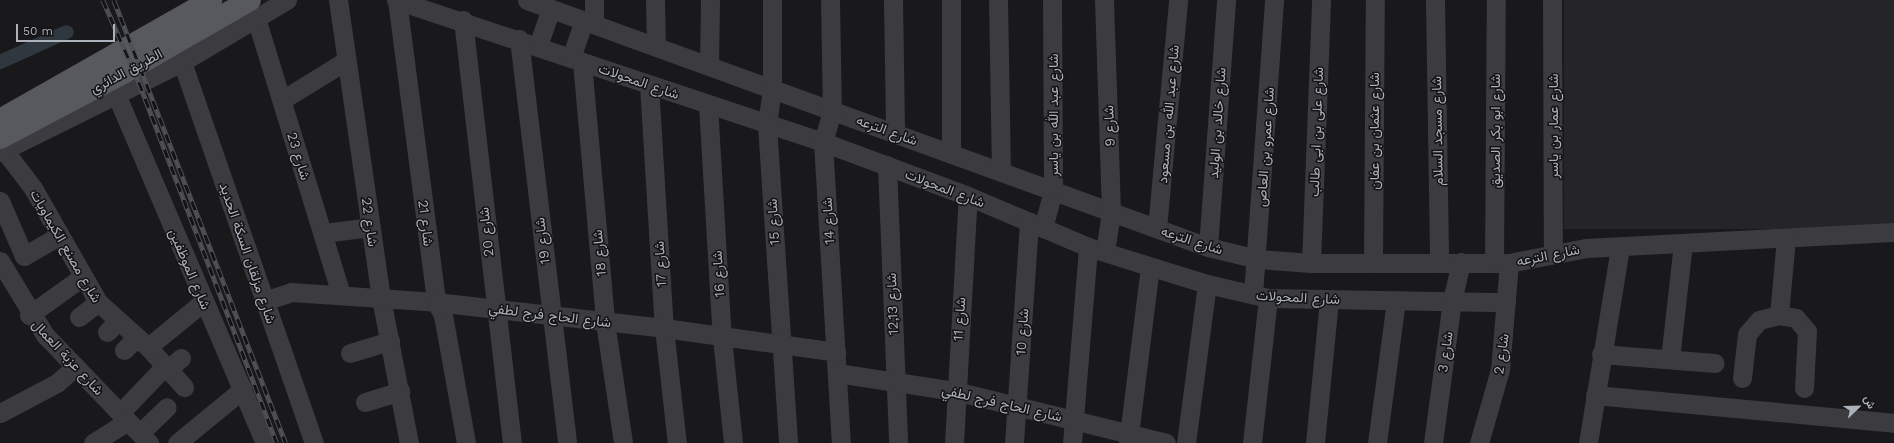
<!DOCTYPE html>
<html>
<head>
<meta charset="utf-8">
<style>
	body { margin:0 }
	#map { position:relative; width:1894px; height:443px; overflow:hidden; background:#19191b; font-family:"Work Sans",Vazirmatn,sans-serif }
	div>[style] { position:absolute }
	.built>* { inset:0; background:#252528; transform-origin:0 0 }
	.canal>* { height:14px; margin:-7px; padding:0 7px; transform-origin:7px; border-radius:7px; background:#30383f }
	.minor>* { height:19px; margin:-9.5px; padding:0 9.5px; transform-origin:9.5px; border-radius:9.5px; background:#3b3b40 }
	.major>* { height:22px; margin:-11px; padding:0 11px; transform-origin:11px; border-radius:11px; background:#57595f }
	.rail>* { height:4.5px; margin-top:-2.25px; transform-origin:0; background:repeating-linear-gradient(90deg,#141416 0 9px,#505157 0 18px); box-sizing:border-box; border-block:1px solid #505157 }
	span { translate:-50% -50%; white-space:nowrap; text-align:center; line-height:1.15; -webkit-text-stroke:3px #141416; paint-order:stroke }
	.street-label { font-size:14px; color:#adb1ba }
	.north { position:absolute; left:1838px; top:387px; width:40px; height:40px; -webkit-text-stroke:3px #141416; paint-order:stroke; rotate:67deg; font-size:11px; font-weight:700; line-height:16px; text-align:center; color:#adb1ba }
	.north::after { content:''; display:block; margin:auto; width:14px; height:18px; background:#adb1ba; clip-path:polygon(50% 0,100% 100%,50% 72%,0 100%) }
	.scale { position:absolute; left:16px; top:24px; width:99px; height:18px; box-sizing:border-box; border:2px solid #adb1ba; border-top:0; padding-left:5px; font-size:12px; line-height:14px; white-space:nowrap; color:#adb1ba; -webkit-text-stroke:3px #141416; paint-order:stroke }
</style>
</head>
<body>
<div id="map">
	<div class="built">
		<div style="left:1564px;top:0;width:330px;height:229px"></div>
	</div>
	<div class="canal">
		<div style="left:0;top:62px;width:73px;rotate:-24.1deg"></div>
	</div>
	<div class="minor">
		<div style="left:338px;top:0;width:301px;rotate:81.8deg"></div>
		<div style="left:381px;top:298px;width:148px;rotate:79.1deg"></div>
		<div style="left:396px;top:0;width:450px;rotate:18.4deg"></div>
		<div style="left:823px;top:142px;width:155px;rotate:20.4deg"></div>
		<div style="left:968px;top:196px;width:130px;rotate:23deg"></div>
		<div style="left:1088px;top:247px;width:125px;rotate:17.3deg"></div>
		<div style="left:1207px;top:284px;width:63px;rotate:12.9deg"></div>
		<div style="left:1268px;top:298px;width:238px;rotate:1deg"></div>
		<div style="left:397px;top:0;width:305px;rotate:82.6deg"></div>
		<div style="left:436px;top:302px;width:15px;rotate:62deg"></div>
		<div style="left:443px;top:315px;width:130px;rotate:79.8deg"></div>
		<div style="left:527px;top:0;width:724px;rotate:19.94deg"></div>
		<div style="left:1208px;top:247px;width:51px;rotate:13.5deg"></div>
		<div style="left:1258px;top:259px;width:53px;rotate:4.3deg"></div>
		<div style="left:1311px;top:263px;width:198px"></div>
		<div style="left:1509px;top:263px;width:78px;rotate:-11deg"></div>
		<div style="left:1586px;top:248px;width:308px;rotate:-3deg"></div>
		<div style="left:655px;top:0;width:47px;rotate:88.8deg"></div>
		<div style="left:772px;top:0;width:89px;rotate:90deg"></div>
		<div style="left:772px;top:89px;width:36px;rotate:98deg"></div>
		<div style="left:767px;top:125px;width:319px;rotate:86.2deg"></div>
		<div style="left:830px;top:0;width:111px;rotate:89deg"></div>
		<div style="left:832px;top:111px;width:32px;rotate:106deg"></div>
		<div style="left:823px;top:142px;width:302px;rotate:86.6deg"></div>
		<div style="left:893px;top:0;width:133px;rotate:89.1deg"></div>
		<div style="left:951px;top:0;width:154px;rotate:90deg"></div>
		<div style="left:998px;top:0;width:172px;rotate:89deg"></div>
		<div style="left:1104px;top:0;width:212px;rotate:88.1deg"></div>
		<div style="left:1111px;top:212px;width:40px;rotate:98.5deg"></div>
		<div style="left:1435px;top:0;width:263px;rotate:89.1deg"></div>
		<div style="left:1552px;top:0;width:253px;rotate:89.8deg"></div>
		<div style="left:256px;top:18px;width:289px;rotate:72.9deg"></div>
		<div style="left:463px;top:20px;width:426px;rotate:83.4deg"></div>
		<div style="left:594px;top:24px;width:24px;rotate:-90deg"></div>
		<div style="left:519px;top:39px;width:407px;rotate:83.2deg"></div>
		<div style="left:538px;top:46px;width:39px;rotate:-71deg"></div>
		<div style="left:571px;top:58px;width:39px;rotate:-71deg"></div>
		<div style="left:182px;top:62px;width:403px;rotate:70.9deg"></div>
		<div style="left:582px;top:62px;width:261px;rotate:84.9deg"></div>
		<div style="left:605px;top:322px;width:122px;rotate:81.5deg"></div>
		<div style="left:709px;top:66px;width:66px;rotate:-89.1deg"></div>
		<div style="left:649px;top:85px;width:243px;rotate:86.5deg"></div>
		<div style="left:664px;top:328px;width:116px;rotate:83.6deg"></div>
		<div style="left:116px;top:94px;width:379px;rotate:66.9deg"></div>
		<div style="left:282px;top:100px;width:76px;rotate:-31.6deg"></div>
		<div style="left:708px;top:105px;width:233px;rotate:86.6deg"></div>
		<div style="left:722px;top:338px;width:106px;rotate:84deg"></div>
		<div style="left:4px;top:150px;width:48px;rotate:52.7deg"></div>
		<div style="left:33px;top:188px;width:131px;rotate:60.3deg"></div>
		<div style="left:98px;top:302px;width:67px;rotate:42deg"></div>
		<div style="left:148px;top:347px;width:54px;rotate:48deg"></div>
		<div style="left:0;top:152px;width:203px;rotate:-26.3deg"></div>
		<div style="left:182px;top:62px;width:122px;rotate:-30.6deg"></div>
		<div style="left:887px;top:165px;width:278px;rotate:87.7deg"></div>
		<div style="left:0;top:201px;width:60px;rotate:66.4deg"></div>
		<div style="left:24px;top:256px;width:39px;rotate:-30deg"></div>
		<div style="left:1043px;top:228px;width:39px;rotate:-75deg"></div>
		<div style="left:1053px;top:190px;width:190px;rotate:-90.3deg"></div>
		<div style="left:1157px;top:228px;width:229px;rotate:-84.7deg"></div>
		<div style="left:323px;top:233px;width:48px;rotate:-7.1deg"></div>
		<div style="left:1208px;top:247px;width:248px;rotate:-85.8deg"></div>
		<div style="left:0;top:261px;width:87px;rotate:58.7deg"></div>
		<div style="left:45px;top:335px;width:150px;rotate:46.1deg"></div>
		<div style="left:1494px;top:262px;width:262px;rotate:-89.6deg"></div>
		<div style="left:1311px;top:263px;width:263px;rotate:-87.8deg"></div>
		<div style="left:1373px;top:263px;width:263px;rotate:-89.6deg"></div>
		<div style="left:1253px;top:294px;width:295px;rotate:-85.9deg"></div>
		<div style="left:264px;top:301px;width:28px;rotate:-18deg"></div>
		<div style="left:291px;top:292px;width:145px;rotate:3.9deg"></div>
		<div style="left:436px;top:302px;width:229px;rotate:6.5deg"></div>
		<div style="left:664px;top:328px;width:174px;rotate:7.9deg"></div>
		<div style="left:29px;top:315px;width:65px;rotate:-35.6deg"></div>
		<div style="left:1779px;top:315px;width:77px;rotate:-84.8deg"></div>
		<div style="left:79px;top:317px;width:24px;rotate:-38deg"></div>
		<div style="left:107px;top:332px;width:16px;rotate:-45deg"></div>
		<div style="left:148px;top:347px;width:71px;rotate:-39.3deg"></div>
		<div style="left:124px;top:350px;width:18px;rotate:-45deg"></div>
		<div style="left:350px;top:353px;width:42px;rotate:-16.7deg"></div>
		<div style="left:1601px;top:354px;width:114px;rotate:4.5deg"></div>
		<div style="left:1670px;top:359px;width:116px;rotate:-83.6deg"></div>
		<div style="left:168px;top:369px;width:17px;rotate:-40deg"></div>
		<div style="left:837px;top:373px;width:119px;rotate:8.7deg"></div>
		<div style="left:955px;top:391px;width:217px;rotate:13.8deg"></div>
		<div style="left:1742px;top:378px;width:44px;rotate:-83.5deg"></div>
		<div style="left:1747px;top:334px;width:18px;rotate:-49deg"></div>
		<div style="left:1759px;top:320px;width:21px;rotate:-14deg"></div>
		<div style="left:1779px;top:315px;width:17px;rotate:10deg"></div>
		<div style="left:1796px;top:318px;width:17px;rotate:50deg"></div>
		<div style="left:1807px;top:331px;width:57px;rotate:93deg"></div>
		<div style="left:1595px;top:395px;width:300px;rotate:5.3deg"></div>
		<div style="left:365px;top:402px;width:37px;rotate:-17deg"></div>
		<div style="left:121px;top:412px;width:64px;rotate:-46.3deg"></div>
		<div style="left:0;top:413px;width:64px;rotate:-27.8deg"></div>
		<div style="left:57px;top:383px;width:25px;rotate:-42deg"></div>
		<div style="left:140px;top:433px;width:37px;rotate:-44deg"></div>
		<div style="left:93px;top:443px;width:41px;rotate:-32.2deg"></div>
		<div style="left:177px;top:443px;width:85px;rotate:-39.3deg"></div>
		<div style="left:954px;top:443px;width:247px;rotate:-86.8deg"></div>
		<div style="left:1014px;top:443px;width:222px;rotate:-86.1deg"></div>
		<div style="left:1072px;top:443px;width:197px;rotate:-85.3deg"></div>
		<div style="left:1128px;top:443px;width:177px;rotate:-82.9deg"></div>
		<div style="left:1186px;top:443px;width:160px;rotate:-82.5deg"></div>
		<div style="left:1252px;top:443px;width:146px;rotate:-83.7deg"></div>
		<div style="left:1315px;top:443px;width:144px;rotate:-84.4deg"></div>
		<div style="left:1377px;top:443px;width:144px;rotate:-82.4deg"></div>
		<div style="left:1433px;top:443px;width:143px;rotate:-82.4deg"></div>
		<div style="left:1452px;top:301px;width:40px;rotate:-77deg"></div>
		<div style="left:1479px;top:443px;width:76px;rotate:-74deg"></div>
		<div style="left:1500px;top:370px;width:107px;rotate:-85.2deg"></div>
		<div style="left:1588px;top:443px;width:199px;rotate:-80.7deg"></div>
	</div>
	<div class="major">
		<div style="left:0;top:120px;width:243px;rotate:-29.6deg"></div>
		<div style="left:0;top:138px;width:141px;rotate:-27.8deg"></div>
		<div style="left:125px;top:72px;width:144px;rotate:-29.9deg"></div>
	</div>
	<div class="rail">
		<div style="left:103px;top:0;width:90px;rotate:66.3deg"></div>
		<div style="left:139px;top:82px;width:386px;rotate:69.1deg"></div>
		<div style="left:114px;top:0;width:475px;rotate:68.8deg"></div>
	</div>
	<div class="street-label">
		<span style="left:126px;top:71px;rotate:-28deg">الطريق الدائري</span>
		<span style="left:639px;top:81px;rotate:19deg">شارع المحولات</span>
		<span style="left:1168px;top:114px;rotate:-85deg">شارع عبد الله بن مسعود</span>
		<span style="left:1053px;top:115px;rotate:-90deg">شارع عبد الله بن ياسر</span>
		<span style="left:1217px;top:123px;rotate:-86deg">شارع خالد بن الوليد</span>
		<span style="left:1109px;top:126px;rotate:-92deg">شارع 9</span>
		<span style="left:1553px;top:126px;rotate:-90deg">شارع عمار بن ياسر</span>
		<span style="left:887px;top:130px;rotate:20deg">شارع الترعه</span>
		<span style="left:1374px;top:131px;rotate:-90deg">شارع عثمان بن عفان</span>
		<span style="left:1437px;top:131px;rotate:-91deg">شارع مسجد السلام</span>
		<span style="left:1495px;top:131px;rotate:-90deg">شارع ابو بكر الصديق</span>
		<span style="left:1316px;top:132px;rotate:-88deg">شارع على بن ابى طالب</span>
		<span style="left:1265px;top:147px;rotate:-86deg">شارع عمرو بن العاص</span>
		<span style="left:299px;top:156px;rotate:73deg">شارع 23</span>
		<span style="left:945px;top:188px;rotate:21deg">شارع المحولات</span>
		<span style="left:828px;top:221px;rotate:-93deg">شارع 14</span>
		<span style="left:370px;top:222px;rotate:82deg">شارع 22</span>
		<span style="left:773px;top:222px;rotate:-93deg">شارع 15</span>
		<span style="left:426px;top:223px;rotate:83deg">شارع 21</span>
		<span style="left:486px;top:232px;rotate:-96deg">شارع 20</span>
		<span style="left:1192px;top:240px;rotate:18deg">شارع الترعه</span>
		<span style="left:542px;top:241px;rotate:-97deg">شارع 19</span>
		<span style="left:66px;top:246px;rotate:60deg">شارع مصنع الكيماويات</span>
		<span style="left:248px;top:253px;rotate:71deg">شارع مزلقان السكة الحديد</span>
		<span style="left:599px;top:253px;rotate:-95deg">شارع 18</span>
		<span style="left:1548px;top:255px;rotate:-11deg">شارع الترعه</span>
		<span style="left:660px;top:264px;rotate:-93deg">شارع 17</span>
		<span style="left:190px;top:269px;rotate:67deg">شارع الموظفين</span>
		<span style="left:718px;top:274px;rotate:-93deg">شارع 16</span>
		<span style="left:1298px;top:297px;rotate:3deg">شارع المحولات</span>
		<span style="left:892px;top:304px;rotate:-92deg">شارع 12,13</span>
		<span style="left:550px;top:315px;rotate:7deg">شارع الحاج فرج لطفي</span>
		<span style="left:959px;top:319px;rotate:-86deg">شارع 11</span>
		<span style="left:1022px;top:332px;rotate:-86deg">شارع 10</span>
		<span style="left:1445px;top:352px;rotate:-82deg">شارع 3</span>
		<span style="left:1501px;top:354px;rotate:-82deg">شارع 2</span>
		<span style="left:68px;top:357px;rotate:47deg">شارع عزبة العمال</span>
		<span style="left:1002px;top:403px;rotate:13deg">شارع الحاج فرج لطفي</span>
	</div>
	<div class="north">ش</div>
	<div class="scale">50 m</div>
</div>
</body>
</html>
